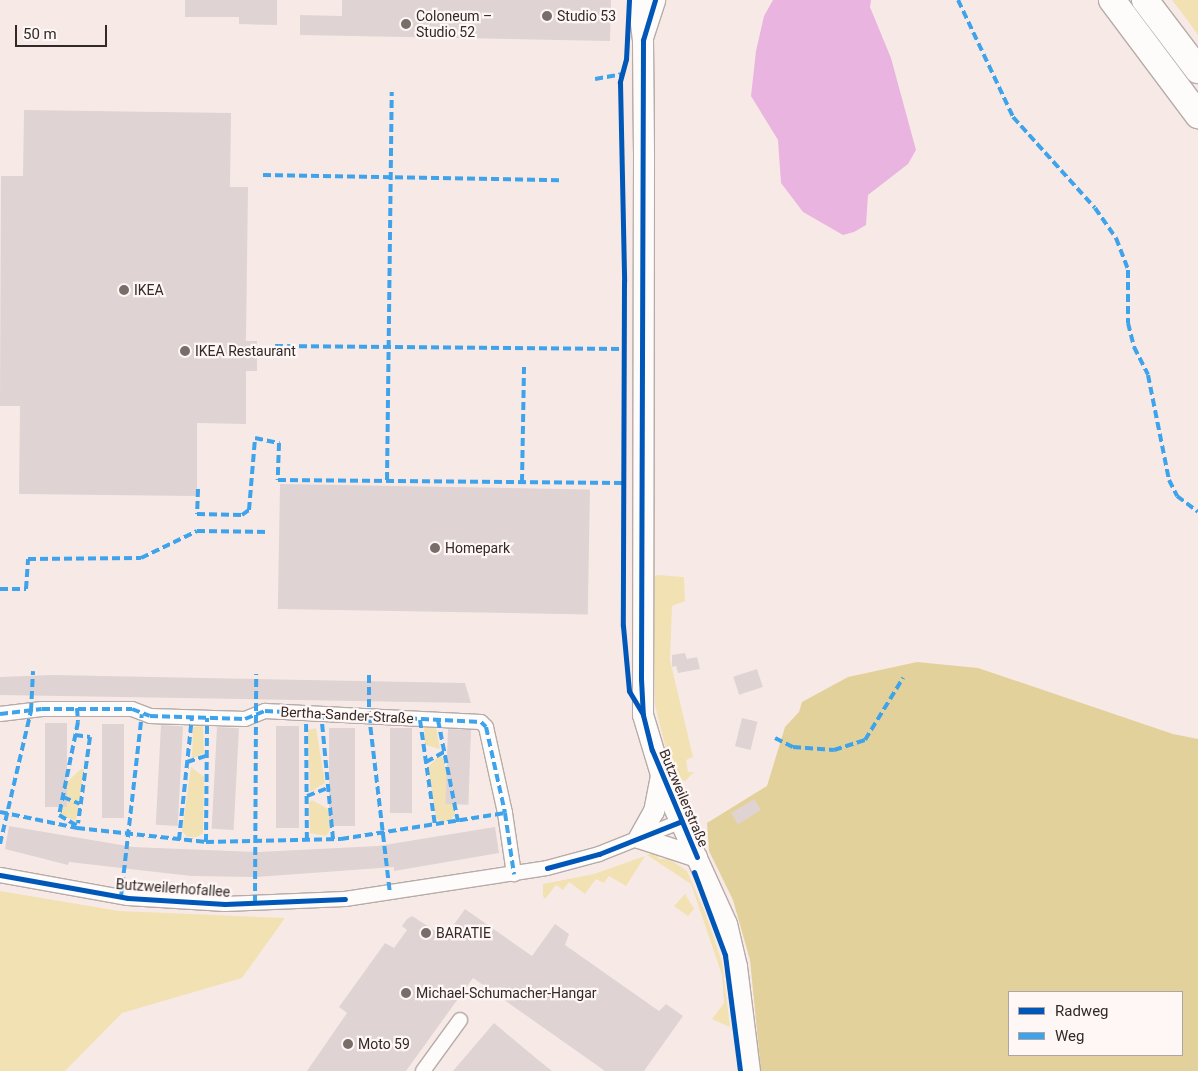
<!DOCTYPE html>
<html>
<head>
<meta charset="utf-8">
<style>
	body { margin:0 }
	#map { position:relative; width:1198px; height:1071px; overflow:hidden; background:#f7eae6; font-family:Roboto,sans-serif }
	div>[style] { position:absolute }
	.green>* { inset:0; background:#f2e1b3 }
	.forest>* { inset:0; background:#e3d19b }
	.water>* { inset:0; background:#eab4e0 }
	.building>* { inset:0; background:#dfd4d3; transform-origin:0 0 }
	.roads { filter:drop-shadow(1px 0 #b6aba8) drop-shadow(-1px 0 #b6aba8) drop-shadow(0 1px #b6aba8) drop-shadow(0 -1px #b6aba8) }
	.street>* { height:14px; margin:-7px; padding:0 7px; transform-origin:7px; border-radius:7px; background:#fefcfb }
	.secondary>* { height:20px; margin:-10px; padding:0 10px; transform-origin:10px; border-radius:10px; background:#fefcfb }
	.highway>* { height:26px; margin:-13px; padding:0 13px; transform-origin:13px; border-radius:13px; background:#fefcfb }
	.quiet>* { height:4px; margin-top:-2px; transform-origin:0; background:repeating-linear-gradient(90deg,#3ea3eb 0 8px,transparent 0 12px) }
	.cycleway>* { height:5px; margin:-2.5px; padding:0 2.5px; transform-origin:2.5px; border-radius:2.5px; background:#0057b8 }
	.dots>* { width:14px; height:14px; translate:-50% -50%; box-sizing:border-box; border:2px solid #fef7f6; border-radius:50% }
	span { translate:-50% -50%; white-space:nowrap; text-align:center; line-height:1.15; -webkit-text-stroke:4.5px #fef7f6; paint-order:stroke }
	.poi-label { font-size:14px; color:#332926 }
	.left { translate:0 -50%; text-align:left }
	.street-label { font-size:14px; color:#332926 }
	.legend { position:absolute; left:1008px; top:991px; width:175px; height:65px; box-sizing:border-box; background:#fef7f6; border:1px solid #ada5a3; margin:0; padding:6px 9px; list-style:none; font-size:15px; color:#332926 }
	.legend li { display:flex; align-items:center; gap:10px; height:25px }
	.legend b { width:25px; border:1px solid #ada5a3 }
	.scale { position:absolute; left:15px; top:25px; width:92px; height:22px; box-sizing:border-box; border:2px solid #332926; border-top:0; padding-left:6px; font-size:15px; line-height:18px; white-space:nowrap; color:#332926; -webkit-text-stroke:4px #fef7f6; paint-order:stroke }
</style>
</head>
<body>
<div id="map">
	<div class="green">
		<div style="clip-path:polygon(1172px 0,1198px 0,1198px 35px,1188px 21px)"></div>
		<div style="clip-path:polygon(657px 575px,684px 577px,685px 601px,672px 606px,670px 660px,693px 757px,686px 760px,688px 772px,694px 772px,685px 781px,680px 780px,669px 761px,655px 705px,653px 578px)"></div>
		<div style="clip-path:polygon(203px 726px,204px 753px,192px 759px,193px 727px)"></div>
		<div style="clip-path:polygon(424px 726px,436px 727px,440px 749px,425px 745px)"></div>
		<div style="clip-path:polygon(316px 728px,325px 783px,310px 792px,308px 730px)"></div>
		<div style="clip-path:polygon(439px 756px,443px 758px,455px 814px,451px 820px,441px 822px,436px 818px,428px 767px)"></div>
		<div style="clip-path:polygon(191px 767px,204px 777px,203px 833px,197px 837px,187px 837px,182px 831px)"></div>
		<div style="clip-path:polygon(81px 769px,84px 769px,76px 821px,60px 815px,67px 782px)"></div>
		<div style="clip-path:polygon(312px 800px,328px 809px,330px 830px,326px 836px,310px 833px,309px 803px)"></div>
		<div style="clip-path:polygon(657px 852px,659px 859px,669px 859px,687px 871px,706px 915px,722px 962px,730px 1027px,712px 1019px,724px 1003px,722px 975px,691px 884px,647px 855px)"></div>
		<div style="clip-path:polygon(645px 856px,626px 886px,609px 876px,604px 883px,596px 879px,585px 894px,569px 882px,563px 890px,556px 885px,545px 899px,543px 896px,543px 884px,594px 874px)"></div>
		<div style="clip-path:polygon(0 891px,119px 911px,285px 918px,242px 978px,122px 1013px,65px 1071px,0 1071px)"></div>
		<div style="clip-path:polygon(685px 894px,694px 909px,688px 916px,674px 906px)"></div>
	</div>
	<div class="forest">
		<div style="clip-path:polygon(evenodd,917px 662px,978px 668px,1173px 734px,1198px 739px,1198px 1071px,761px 1071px,750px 960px,733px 900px,709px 851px,707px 823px,767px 786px,785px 727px,799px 712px,802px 702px,848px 677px,917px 662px,1009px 992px,1182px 992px,1182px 1055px,1009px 1055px,1009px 992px)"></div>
	</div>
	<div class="water">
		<div style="clip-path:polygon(773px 0,871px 0,870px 7px,891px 58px,916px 150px,908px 164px,868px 195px,866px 225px,854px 232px,843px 235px,803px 212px,781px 183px,778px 140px,751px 96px,756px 51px,764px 16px)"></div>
	</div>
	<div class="building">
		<div style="clip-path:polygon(185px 0,277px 0,277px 25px,239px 24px,239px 17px,185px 17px)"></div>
		<div style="clip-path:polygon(342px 0,611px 0,610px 41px,300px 35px,300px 15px,342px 16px)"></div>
		<div style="clip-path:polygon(24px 110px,231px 113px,230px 187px,248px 187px,246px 341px,257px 341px,257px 371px,246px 371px,246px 424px,197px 423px,197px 496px,19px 494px,20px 406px,0 406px,1px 176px,23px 176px)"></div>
		<div style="left:280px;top:484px;width:310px;height:125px;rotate:1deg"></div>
		<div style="clip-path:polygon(685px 653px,687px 659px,697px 657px,700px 669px,678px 673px,676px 666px,672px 667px,672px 655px)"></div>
		<div style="left:757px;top:669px;width:19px;height:25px;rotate:72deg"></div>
		<div style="clip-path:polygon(53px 675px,465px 683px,471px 703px,0 695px,0 677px)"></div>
		<div style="left:742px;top:718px;width:16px;height:29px;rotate:14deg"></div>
		<div style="left:45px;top:723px;width:22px;height:84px"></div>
		<div style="left:102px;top:724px;width:22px;height:94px"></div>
		<div style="left:161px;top:725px;width:22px;height:100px;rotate:3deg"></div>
		<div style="left:276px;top:726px;width:23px;height:102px"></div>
		<div style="left:217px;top:727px;width:22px;height:102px;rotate:3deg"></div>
		<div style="left:329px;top:728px;width:26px;height:98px"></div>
		<div style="left:390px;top:728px;width:22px;height:85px"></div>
		<div style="left:448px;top:729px;width:23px;height:75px;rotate:2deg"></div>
		<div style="left:754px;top:799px;width:13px;height:27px;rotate:58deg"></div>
		<div style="clip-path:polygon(9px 826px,133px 847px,258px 852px,378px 846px,495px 827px,499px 853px,394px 871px,394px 867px,256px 877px,191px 876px,69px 862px,68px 865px,5px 849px)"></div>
		<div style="clip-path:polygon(465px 909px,532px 956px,555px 924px,569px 934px,565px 945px,659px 1011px,666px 1004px,683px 1016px,644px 1071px,605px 1071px,473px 978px,406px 1071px,307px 1071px,347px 1013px,339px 1007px,385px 943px,394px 948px,407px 930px,402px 926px,407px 919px,412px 916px,445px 937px)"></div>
		<div style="clip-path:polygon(494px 1023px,537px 1059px,552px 1071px,453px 1071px)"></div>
	</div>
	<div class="roads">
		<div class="street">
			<div style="left:0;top:714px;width:42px;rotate:-6.8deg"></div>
			<div style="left:42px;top:709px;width:90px"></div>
			<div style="left:132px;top:709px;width:19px;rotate:21deg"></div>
			<div style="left:150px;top:716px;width:95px;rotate:1.8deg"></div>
			<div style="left:245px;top:719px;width:22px;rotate:-22deg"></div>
			<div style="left:265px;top:711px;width:216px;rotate:2.9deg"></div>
			<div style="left:481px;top:722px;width:7px;rotate:45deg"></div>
			<div style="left:486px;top:727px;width:88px;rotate:77.5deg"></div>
			<div style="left:505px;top:813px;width:62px;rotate:81.6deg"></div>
			<div style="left:0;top:875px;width:130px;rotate:10.2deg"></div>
			<div style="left:128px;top:898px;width:97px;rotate:3.5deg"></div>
			<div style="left:225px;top:904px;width:120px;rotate:-2.4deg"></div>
			<div style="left:345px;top:899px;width:204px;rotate:-8.7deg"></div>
			<div style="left:547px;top:868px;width:54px;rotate:-15.1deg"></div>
			<div style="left:599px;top:854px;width:89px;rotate:-21.7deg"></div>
			<div style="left:423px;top:1071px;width:63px;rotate:-54deg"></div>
		</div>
		<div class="secondary">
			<div style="left:638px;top:0;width:40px;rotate:82.9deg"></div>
			<div style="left:643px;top:40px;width:115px;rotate:89.5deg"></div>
			<div style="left:644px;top:155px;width:560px;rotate:90.1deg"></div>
			<div style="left:643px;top:715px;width:76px;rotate:73.2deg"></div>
			<div style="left:665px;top:788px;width:149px;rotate:65.5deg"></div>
			<div style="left:727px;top:924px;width:44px;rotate:76.9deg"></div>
			<div style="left:737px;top:967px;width:105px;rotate:82.9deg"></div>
			<div style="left:643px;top:38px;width:40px;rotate:-72deg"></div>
			<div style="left:661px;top:776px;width:36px;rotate:101deg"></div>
			<div style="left:654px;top:811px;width:31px;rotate:119deg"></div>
			<div style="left:639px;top:838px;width:61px;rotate:18.1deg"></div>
		</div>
		<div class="highway">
			<div style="left:1112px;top:0;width:144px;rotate:53.2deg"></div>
			<div style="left:1145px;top:0;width:88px;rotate:52.9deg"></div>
		</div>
	</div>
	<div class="quiet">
		<div style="left:958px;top:0;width:129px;rotate:64.8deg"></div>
		<div style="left:1013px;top:117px;width:122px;rotate:48deg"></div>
		<div style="left:1095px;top:208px;width:37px;rotate:55deg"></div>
		<div style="left:1116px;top:238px;width:34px;rotate:69deg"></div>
		<div style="left:1128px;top:270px;width:53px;rotate:90deg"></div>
		<div style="left:1128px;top:323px;width:25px;rotate:76deg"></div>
		<div style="left:1134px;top:347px;width:31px;rotate:63deg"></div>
		<div style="left:1148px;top:375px;width:107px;rotate:78.7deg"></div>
		<div style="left:1169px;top:480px;width:18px;rotate:63deg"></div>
		<div style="left:1177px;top:496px;width:26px;rotate:37deg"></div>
		<div style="left:595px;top:79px;width:27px;rotate:-10deg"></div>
		<div style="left:263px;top:175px;width:296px;rotate:1deg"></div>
		<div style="left:275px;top:346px;width:349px;rotate:0.5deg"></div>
		<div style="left:387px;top:480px;width:388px;rotate:-89.3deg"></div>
		<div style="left:522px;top:482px;width:115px;rotate:-89deg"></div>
		<div style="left:198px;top:489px;width:25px;rotate:92deg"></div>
		<div style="left:197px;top:514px;width:45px;rotate:1.3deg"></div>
		<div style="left:242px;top:515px;width:9px;rotate:-36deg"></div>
		<div style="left:249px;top:510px;width:72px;rotate:-85.2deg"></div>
		<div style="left:255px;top:438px;width:25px;rotate:12deg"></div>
		<div style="left:279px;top:443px;width:37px;rotate:92deg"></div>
		<div style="left:278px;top:480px;width:345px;rotate:0.5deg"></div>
		<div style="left:0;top:589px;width:26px"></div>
		<div style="left:26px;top:589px;width:30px;rotate:-86deg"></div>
		<div style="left:28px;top:559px;width:113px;rotate:-0.5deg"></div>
		<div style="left:141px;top:558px;width:62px;rotate:-25.7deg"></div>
		<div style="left:197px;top:531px;width:72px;rotate:0.8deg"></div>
		<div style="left:369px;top:675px;width:40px;rotate:90deg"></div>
		<div style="left:369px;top:715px;width:179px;rotate:83.3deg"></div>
		<div style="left:77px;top:708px;width:14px;rotate:86deg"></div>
		<div style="left:78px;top:722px;width:95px;rotate:101.5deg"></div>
		<div style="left:59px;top:815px;width:21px;rotate:31deg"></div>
		<div style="left:306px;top:712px;width:129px;rotate:89.6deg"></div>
		<div style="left:321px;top:712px;width:129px;rotate:84.6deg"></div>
		<div style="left:0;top:714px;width:42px;rotate:-6.8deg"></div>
		<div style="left:42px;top:709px;width:90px"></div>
		<div style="left:132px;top:709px;width:19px;rotate:21deg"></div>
		<div style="left:150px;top:716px;width:95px;rotate:1.8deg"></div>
		<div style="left:245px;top:719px;width:22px;rotate:-22deg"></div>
		<div style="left:265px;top:711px;width:216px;rotate:2.9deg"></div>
		<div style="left:481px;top:722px;width:7px;rotate:45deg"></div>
		<div style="left:486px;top:727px;width:88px;rotate:77.5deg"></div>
		<div style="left:505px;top:813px;width:62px;rotate:81.6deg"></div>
		<div style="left:420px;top:720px;width:107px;rotate:81.9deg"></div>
		<div style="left:438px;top:720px;width:104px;rotate:78.9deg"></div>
		<div style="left:75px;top:735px;width:15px;rotate:8deg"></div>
		<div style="left:90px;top:737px;width:87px;rotate:97.9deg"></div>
		<div style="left:775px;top:738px;width:20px;rotate:27deg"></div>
		<div style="left:793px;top:747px;width:41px;rotate:4.2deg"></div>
		<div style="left:834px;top:750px;width:33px;rotate:-18deg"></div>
		<div style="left:865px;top:740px;width:73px;rotate:-58.5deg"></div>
		<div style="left:187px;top:762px;width:20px;rotate:-18deg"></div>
		<div style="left:426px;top:762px;width:21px;rotate:-29deg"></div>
		<div style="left:307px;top:796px;width:22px;rotate:-21deg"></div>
		<div style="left:63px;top:797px;width:18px;rotate:22deg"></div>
		<div style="left:0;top:812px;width:79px;rotate:11.7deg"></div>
		<div style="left:77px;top:828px;width:130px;rotate:6.2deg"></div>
		<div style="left:206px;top:842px;width:135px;rotate:-1.3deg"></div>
		<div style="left:341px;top:839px;width:166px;rotate:-9deg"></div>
		<div style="left:179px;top:840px;width:124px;rotate:-84deg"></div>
		<div style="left:206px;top:842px;width:124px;rotate:-89.5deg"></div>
		<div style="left:0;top:844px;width:137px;rotate:-76.9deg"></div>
		<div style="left:31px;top:711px;width:40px;rotate:-87.1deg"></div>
		<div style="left:121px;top:897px;width:184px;rotate:-83.5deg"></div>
		<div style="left:255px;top:903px;width:229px;rotate:-89.7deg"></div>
	</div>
	<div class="cycleway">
		<div style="left:629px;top:0;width:59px;rotate:92.9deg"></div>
		<div style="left:626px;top:59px;width:24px;rotate:105deg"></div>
		<div style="left:620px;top:82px;width:199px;rotate:88.8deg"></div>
		<div style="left:624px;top:281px;width:345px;rotate:90.2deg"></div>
		<div style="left:623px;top:626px;width:65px;rotate:84.7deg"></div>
		<div style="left:629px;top:691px;width:26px;rotate:59deg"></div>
		<div style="left:655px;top:0;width:42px;rotate:106.7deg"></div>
		<div style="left:643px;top:40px;width:639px;rotate:90.18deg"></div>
		<div style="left:641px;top:679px;width:36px;rotate:87deg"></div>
		<div style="left:643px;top:715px;width:36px;rotate:76deg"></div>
		<div style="left:652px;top:750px;width:116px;rotate:67.2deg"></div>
		<div style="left:547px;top:868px;width:54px;rotate:-15.1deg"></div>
		<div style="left:599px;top:854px;width:89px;rotate:-21.7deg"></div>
		<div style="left:694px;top:872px;width:89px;rotate:69.5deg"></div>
		<div style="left:725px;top:955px;width:117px;rotate:82.6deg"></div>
		<div style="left:0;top:875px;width:130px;rotate:10.2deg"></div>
		<div style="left:128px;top:898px;width:97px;rotate:3.5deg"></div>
		<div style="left:225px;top:904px;width:120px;rotate:-2.4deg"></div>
	</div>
	<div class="dots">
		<div style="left:547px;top:16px;background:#786d69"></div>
		<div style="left:406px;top:24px;background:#786d69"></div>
		<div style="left:124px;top:290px;background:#786d69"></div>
		<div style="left:185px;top:351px;background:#786d69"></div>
		<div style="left:435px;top:548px;background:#786d69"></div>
		<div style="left:426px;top:933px;background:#786d69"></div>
		<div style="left:406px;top:993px;background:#786d69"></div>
		<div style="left:348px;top:1044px;background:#786d69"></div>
	</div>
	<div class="poi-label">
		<span class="left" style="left:416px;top:24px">Coloneum –<br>Studio 52</span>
		<span class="left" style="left:557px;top:16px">Studio 53</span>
		<span class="left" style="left:134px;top:290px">IKEA</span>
		<span class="left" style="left:195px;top:351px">IKEA Restaurant</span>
		<span class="left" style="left:445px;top:548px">Homepark</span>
		<span class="left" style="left:436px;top:933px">BARATIE</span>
		<span class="left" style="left:416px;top:993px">Michael-Schumacher-Hangar</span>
		<span class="left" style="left:358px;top:1044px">Moto 59</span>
	</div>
	<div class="street-label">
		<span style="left:347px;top:715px;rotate:3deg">Bertha-Sander-Straße</span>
		<span style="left:684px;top:798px;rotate:67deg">Butzweilerstraße</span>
		<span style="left:173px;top:888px;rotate:4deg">Butzweilerhofallee</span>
	</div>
	<ul class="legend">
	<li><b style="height:6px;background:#0057b8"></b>Radweg</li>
	<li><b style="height:6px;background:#3ea3eb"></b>Weg</li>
	</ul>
	<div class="scale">50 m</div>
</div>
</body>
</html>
